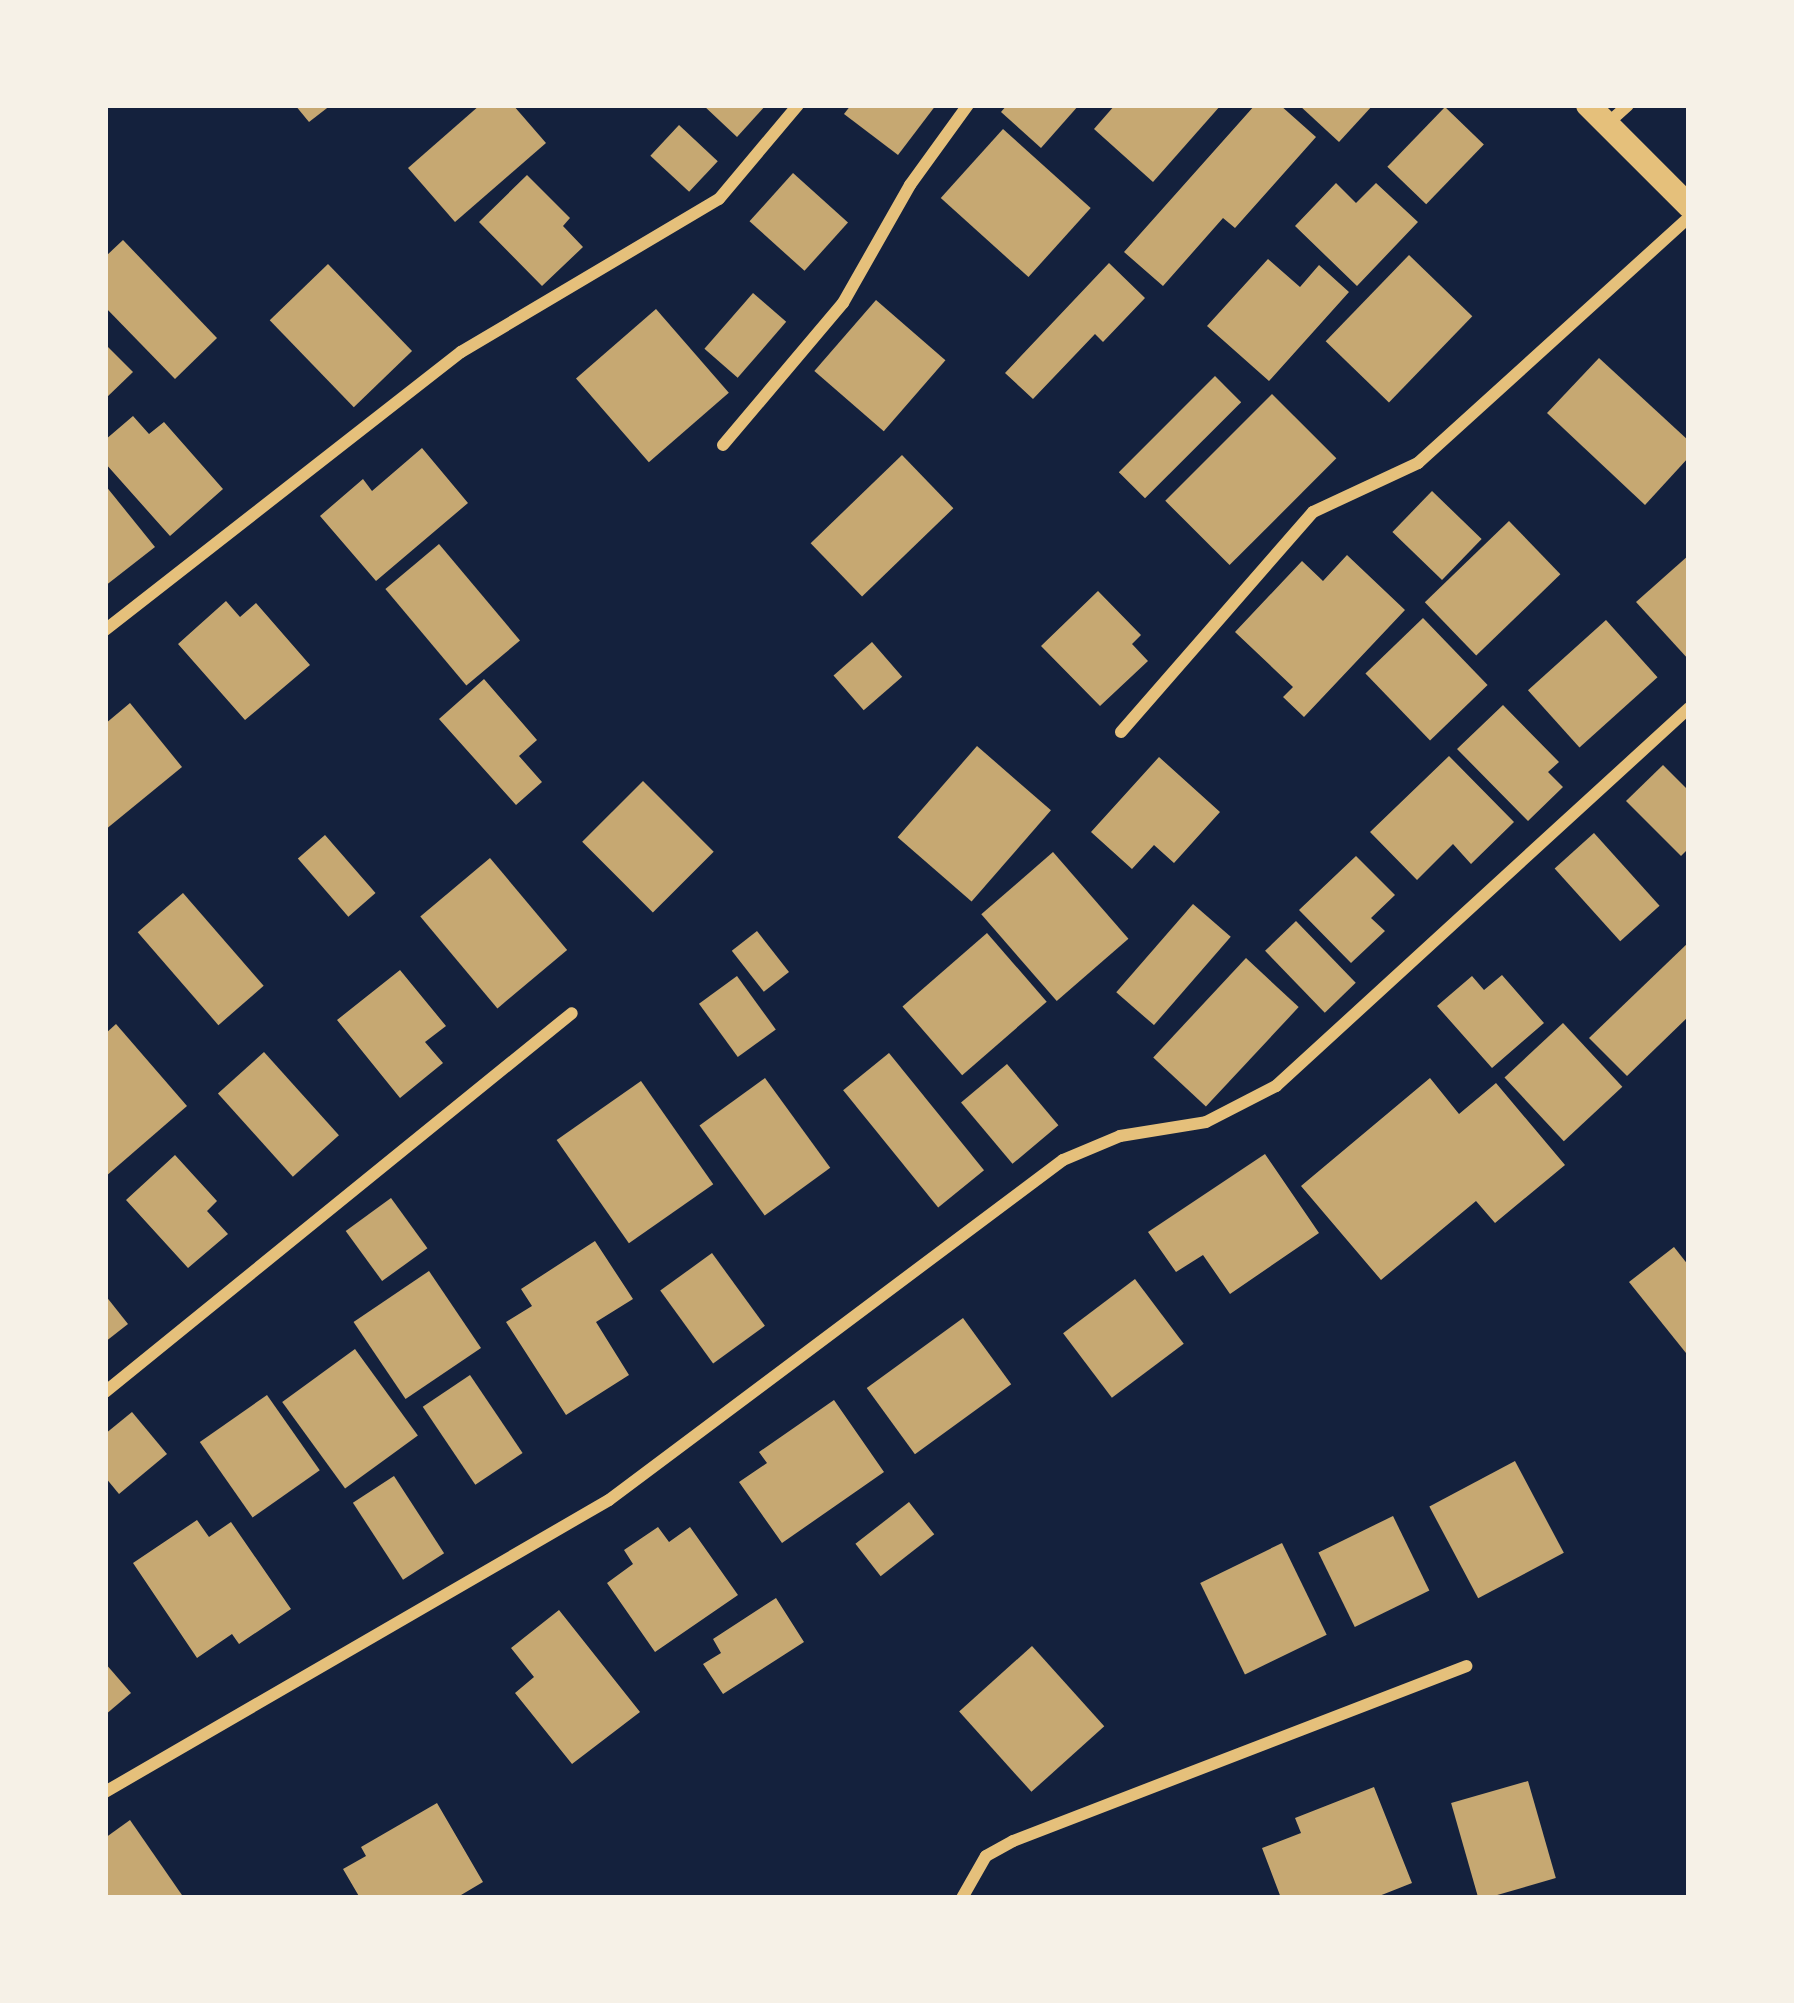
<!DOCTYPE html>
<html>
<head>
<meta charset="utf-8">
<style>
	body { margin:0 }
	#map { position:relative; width:1794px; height:2003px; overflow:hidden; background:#14213d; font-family:"Open Sans",sans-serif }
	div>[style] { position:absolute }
	.building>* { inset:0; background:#c6a872; transform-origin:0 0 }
	.minor>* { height:12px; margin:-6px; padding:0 6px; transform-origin:6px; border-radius:6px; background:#e5c07b }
	.secondary>* { height:24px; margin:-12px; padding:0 12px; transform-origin:12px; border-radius:12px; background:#e5c07b }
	span { translate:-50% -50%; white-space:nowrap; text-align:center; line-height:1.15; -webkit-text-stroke:12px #f6f1e7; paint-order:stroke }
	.frame { position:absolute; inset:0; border:108px solid #f6f1e7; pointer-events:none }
</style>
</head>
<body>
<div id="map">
	<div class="building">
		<div style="clip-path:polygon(295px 105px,331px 105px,309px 122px)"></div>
		<div style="clip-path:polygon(480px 105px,513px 105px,546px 143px,455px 222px,408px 168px)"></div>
		<div style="clip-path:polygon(703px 105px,766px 105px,737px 137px)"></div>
		<div style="clip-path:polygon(851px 105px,936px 105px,898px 155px,844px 114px)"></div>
		<div style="clip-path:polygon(1007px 105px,1079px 105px,1041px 148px,1001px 112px)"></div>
		<div style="clip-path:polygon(1115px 105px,1221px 105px,1153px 182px,1094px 129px)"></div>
		<div style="clip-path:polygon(1255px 105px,1280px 105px,1316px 137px,1235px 228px,1223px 218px,1163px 286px,1124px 252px)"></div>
		<div style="clip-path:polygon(1299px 105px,1373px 105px,1339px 142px)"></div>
		<div style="left:1445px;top:107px;width:54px;height:83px;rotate:44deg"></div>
		<div style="left:679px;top:125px;width:53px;height:42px;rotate:43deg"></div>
		<div style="left:1003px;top:129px;width:118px;height:93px;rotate:42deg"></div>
		<div style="left:793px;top:173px;width:74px;height:65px;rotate:42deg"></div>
		<div style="clip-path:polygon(527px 175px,570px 218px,563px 226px,583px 247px,542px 286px,479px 222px)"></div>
		<div style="clip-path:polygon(1336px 183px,1356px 203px,1376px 183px,1418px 222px,1357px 286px,1295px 226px)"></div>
		<div style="clip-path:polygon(123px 240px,217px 338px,175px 379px,105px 307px,105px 257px)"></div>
		<div style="left:1409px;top:255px;width:88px;height:120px;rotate:44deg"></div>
		<div style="clip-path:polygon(1268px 259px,1300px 287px,1319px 265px,1349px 292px,1269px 381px,1207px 326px)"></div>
		<div style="clip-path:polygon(1109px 263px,1145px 298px,1103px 342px,1095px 334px,1033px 399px,1005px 373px)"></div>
		<div style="left:328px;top:264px;width:121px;height:81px;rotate:46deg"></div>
		<div style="left:753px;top:293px;width:44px;height:74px;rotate:41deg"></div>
		<div style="left:876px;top:300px;width:92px;height:94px;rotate:41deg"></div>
		<div style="left:656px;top:309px;width:111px;height:106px;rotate:49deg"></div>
		<div style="clip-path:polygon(105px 344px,133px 372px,105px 399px)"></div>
		<div style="clip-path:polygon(1599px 358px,1689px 441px,1689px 457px,1645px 505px,1547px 413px)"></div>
		<div style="left:1215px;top:376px;width:37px;height:136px;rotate:45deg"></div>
		<div style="left:1272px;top:394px;width:91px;height:151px;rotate:45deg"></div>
		<div style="clip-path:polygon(133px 416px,149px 434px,164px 422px,223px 489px,170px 536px,105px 463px,105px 440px)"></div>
		<div style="clip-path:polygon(422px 448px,468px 503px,376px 581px,320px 516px,363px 479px,372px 491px)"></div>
		<div style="left:902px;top:455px;width:74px;height:127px;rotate:46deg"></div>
		<div style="clip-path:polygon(105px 485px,155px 547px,105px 586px)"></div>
		<div style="left:1432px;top:491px;width:69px;height:57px;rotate:44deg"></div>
		<div style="left:1509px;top:521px;width:74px;height:117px;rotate:46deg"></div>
		<div style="left:439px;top:544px;width:126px;height:70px;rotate:50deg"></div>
		<div style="clip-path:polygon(1347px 555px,1405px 610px,1304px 717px,1283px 697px,1293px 687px,1235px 632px,1302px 561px,1323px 581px)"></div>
		<div style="clip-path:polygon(1689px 555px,1689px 660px,1636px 602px)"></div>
		<div style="clip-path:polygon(1098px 591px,1141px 635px,1132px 644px,1148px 661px,1100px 706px,1041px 646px)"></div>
		<div style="clip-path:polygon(226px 601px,240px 617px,256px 603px,310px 665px,245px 720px,178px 644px)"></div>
		<div style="left:1423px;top:618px;width:93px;height:80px;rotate:46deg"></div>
		<div style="left:1606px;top:620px;width:77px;height:105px;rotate:48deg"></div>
		<div style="left:872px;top:642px;width:46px;height:51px;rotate:49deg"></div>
		<div style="clip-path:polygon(484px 679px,537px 740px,519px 756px,542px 782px,516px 805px,439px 719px)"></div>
		<div style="clip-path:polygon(130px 703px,182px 767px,105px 830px,105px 724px)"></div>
		<div style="clip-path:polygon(1503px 705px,1559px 762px,1548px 772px,1563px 787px,1528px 821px,1457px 749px)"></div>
		<div style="left:977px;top:746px;width:98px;height:121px;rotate:41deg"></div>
		<div style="clip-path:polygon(1449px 756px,1514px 822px,1471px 864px,1453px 844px,1417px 880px,1370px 832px)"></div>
		<div style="clip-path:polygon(1159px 757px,1220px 812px,1174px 863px,1154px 845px,1132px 869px,1091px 832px)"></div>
		<div style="clip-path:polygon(1663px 765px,1689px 791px,1689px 848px,1681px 856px,1626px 801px)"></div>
		<div style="left:643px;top:781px;width:100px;height:86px;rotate:45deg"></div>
		<div style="left:1594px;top:833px;width:98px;height:53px;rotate:48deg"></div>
		<div style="left:325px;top:835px;width:77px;height:36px;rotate:49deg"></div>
		<div style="left:1053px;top:852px;width:115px;height:95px;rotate:49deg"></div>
		<div style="clip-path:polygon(1356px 856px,1395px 895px,1371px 918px,1385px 931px,1351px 963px,1299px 910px)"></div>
		<div style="left:490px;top:858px;width:120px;height:91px;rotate:50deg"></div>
		<div style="left:183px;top:893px;width:123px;height:60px;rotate:49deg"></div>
		<div style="left:1193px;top:904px;width:50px;height:117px;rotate:41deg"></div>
		<div style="left:1296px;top:921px;width:86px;height:43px;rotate:46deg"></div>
		<div style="left:757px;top:931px;width:52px;height:32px;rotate:52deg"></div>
		<div style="left:987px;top:933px;width:91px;height:112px;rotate:49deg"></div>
		<div style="clip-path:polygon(1689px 942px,1689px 1016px,1627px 1076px,1589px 1038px)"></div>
		<div style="left:1246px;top:958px;width:72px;height:136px;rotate:43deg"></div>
		<div style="clip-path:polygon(400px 970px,446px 1026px,425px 1042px,443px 1063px,400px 1098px,337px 1020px)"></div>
		<div style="clip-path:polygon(1502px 975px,1544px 1023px,1492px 1068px,1437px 1006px,1472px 976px,1484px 990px)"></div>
		<div style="left:737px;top:976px;width:66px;height:47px;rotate:54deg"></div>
		<div style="left:1563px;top:1023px;width:87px;height:80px;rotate:47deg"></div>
		<div style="clip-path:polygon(116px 1024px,187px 1106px,105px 1177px,105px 1034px)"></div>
		<div style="left:264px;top:1052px;width:112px;height:62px;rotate:48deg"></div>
		<div style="left:889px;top:1053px;width:151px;height:59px;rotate:51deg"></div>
		<div style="left:1007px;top:1064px;width:80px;height:60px;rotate:50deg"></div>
		<div style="left:765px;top:1078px;width:111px;height:81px;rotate:54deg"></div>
		<div style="clip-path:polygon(1430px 1078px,1459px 1114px,1496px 1083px,1565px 1165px,1495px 1223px,1476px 1201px,1381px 1280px,1301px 1186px)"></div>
		<div style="left:641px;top:1081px;width:126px;height:103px;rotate:55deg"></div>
		<div style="clip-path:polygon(1265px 1154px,1319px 1233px,1230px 1294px,1203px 1255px,1176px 1272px,1148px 1232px)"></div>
		<div style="clip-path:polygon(175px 1155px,217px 1201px,207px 1211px,228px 1234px,188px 1268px,126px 1200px)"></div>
		<div style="left:391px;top:1198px;width:62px;height:56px;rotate:54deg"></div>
		<div style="clip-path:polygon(595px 1241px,633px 1299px,596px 1322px,629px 1375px,566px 1415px,506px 1322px,532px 1306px,521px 1289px)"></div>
		<div style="clip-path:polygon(1674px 1247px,1689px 1266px,1686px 1353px,1629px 1282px)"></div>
		<div style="left:712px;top:1253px;width:90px;height:64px;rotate:54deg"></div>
		<div style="left:429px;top:1271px;width:93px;height:91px;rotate:56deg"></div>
		<div style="left:1135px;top:1279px;width:81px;height:90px;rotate:53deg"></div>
		<div style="clip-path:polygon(105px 1295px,128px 1324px,105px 1342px)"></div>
		<div style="left:963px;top:1318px;width:82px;height:119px;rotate:54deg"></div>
		<div style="left:355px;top:1349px;width:107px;height:90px;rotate:54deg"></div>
		<div style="left:470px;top:1375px;width:94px;height:57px;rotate:56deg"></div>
		<div style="left:267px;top:1395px;width:92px;height:82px;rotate:55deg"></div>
		<div style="clip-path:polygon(834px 1400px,884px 1472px,782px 1543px,739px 1482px,767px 1463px,759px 1452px)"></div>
		<div style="clip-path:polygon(132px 1412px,167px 1454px,119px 1494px,105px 1477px,105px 1434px)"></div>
		<div style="left:1515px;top:1461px;width:104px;height:97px;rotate:62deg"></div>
		<div style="left:394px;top:1476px;width:92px;height:49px;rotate:57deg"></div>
		<div style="left:909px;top:1502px;width:41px;height:68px;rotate:52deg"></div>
		<div style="left:1393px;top:1516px;width:83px;height:83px;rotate:64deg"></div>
		<div style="clip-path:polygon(197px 1520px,209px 1537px,231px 1522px,291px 1609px,239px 1644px,232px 1634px,197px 1658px,133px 1563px)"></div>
		<div style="clip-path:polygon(658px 1527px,669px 1542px,690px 1527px,738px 1595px,655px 1652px,607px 1583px,633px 1564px,624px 1550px)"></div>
		<div style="left:1282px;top:1543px;width:102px;height:91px;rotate:64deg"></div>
		<div style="clip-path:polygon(776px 1598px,804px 1642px,723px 1694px,703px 1664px,721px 1653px,713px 1639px)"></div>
		<div style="clip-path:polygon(559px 1610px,640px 1712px,572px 1764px,515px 1693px,534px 1677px,511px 1648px)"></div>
		<div style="left:1032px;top:1646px;width:108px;height:98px;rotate:48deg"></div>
		<div style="clip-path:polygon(105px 1663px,131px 1693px,105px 1715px)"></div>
		<div style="left:1528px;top:1781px;width:101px;height:80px;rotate:74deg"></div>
		<div style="clip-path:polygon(1374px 1787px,1412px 1883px,1374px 1898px,1281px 1898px,1262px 1848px,1301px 1833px,1295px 1818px)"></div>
		<div style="clip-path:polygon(437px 1803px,483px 1882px,456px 1898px,360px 1898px,343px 1869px,366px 1856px,361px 1847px)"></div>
		<div style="clip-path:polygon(130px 1820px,184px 1898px,105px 1898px,105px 1838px)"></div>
	</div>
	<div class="minor">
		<div style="left:1607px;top:124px;width:28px;rotate:-42deg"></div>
		<div style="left:723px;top:445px;width:186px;rotate:-49.8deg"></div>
		<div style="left:843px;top:303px;width:136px;rotate:-60.4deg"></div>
		<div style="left:910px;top:185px;width:99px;rotate:-54.1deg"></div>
		<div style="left:105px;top:630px;width:452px;rotate:-38deg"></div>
		<div style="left:461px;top:352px;width:300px;rotate:-30.7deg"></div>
		<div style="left:719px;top:199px;width:123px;rotate:-50deg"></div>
		<div style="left:1121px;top:732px;width:292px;rotate:-48.9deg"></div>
		<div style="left:1313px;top:512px;width:116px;rotate:-25deg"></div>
		<div style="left:1418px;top:463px;width:366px;rotate:-42.2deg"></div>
		<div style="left:105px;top:1392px;width:601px;rotate:-39.06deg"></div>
		<div style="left:105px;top:1792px;width:582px;rotate:-30.09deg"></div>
		<div style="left:609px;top:1500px;width:567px;rotate:-36.83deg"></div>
		<div style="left:1063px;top:1160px;width:62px;rotate:-22.8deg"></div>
		<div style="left:1120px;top:1136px;width:87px;rotate:-9.2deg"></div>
		<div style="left:1206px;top:1122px;width:79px;rotate:-27.2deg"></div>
		<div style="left:1276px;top:1086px;width:560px;rotate:-42.47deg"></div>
		<div style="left:962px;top:1898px;width:48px;rotate:-60.3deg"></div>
		<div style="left:986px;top:1856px;width:31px;rotate:-29deg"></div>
		<div style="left:1013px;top:1841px;width:486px;rotate:-21.1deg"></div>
	</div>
	<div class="secondary">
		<div style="left:1588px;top:105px;width:143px;rotate:45deg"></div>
	</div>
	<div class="frame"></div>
</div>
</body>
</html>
